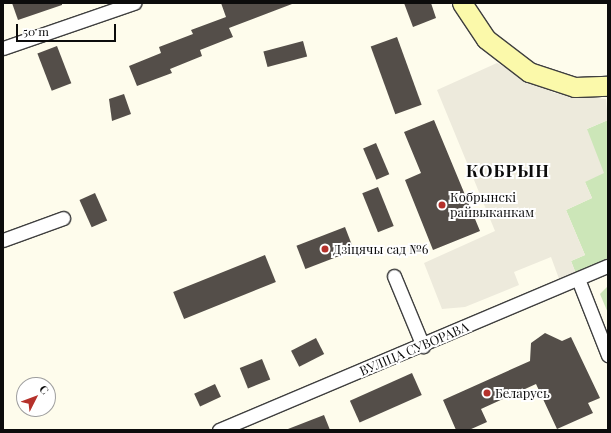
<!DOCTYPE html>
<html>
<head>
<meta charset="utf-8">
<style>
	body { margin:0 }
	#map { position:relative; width:611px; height:433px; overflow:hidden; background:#fefcec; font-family:"Playfair Display",serif }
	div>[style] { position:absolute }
	.green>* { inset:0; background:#cce6b8 }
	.plaza>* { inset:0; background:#edeadc }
	.building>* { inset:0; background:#544e49; transform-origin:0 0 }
	.roads { filter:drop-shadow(1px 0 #3f3f3f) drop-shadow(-1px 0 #3f3f3f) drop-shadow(0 1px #3f3f3f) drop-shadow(0 -1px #3f3f3f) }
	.street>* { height:13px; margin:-6.5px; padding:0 6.5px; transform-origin:6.5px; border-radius:6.5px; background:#fff }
	.secondary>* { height:19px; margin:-9.5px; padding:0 9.5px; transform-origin:9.5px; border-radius:9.5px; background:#fbf9aa }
	.dots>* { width:11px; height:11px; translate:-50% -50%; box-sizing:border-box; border:2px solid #fff; border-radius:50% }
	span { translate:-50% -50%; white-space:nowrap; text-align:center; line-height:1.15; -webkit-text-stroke:4px #fff; paint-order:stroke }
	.poi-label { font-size:13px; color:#0c0c0c }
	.left { translate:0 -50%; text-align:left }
	.street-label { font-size:13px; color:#0c0c0c }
	.district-label { font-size:17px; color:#0c0c0c; font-weight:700; letter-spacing:1px }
	.frame { position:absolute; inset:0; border:4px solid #0c0c0c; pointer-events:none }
	.north { position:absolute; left:16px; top:377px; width:40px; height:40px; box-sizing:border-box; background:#fff; border:1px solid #9e9e9e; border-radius:50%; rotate:48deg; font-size:11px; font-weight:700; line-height:16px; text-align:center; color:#0c0c0c }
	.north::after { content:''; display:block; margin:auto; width:14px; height:18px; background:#b5312b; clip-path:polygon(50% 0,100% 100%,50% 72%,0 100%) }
	.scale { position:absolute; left:16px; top:24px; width:100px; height:18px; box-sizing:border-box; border:2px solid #0c0c0c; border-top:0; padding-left:5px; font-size:12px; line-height:14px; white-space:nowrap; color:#0c0c0c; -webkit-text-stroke:3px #fff; paint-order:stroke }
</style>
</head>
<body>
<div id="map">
	<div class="green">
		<div style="clip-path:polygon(608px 120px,608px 262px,577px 272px,578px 279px,571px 261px,585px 255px,566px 210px,592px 198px,585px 182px,587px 129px)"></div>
		<div style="clip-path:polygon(608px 286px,608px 313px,600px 294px)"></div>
	</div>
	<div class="plaza">
		<div style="clip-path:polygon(497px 63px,554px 93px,606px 99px,608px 120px,587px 129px,604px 173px,585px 182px,592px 198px,566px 210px,585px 255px,571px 261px,578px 279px,562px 287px,551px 257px,514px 272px,519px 285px,465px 307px,442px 309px,424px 263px,495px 231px,437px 90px)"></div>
	</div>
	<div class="building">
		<div style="clip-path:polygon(12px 3px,62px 3px,62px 5px,18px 20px)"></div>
		<div style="clip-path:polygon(221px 3px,292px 4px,229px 28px,233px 37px,200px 50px,202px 56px,170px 69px,172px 73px,137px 86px,129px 66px,161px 53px,159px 47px,193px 34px,191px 30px,226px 17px)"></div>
		<div style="clip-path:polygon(404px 3px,431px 3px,436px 18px,413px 27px)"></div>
		<div style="left:397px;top:37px;width:72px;height:28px;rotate:70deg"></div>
		<div style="left:303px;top:41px;width:16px;height:41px;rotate:75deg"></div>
		<div style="left:57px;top:46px;width:40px;height:21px;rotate:69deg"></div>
		<div style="clip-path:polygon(124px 94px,131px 114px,112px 121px,109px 99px)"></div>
		<div style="clip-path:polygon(434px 120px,480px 231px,433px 250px,405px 180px,421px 173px,404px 132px)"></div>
		<div style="left:376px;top:143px;width:34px;height:14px;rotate:67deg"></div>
		<div style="left:378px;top:187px;width:42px;height:17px;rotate:68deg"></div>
		<div style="left:95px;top:193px;width:30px;height:17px;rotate:66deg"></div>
		<div style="left:345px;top:227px;width:25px;height:52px;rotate:69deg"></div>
		<div style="left:265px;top:255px;width:29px;height:99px;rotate:68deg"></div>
		<div style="clip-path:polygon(545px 333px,562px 341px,571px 337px,600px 398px,588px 403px,593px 413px,557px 429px,536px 384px,481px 409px,487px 422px,469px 430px,456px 430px,443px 400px,530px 361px,531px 343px)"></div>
		<div style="left:316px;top:338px;width:18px;height:28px;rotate:63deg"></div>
		<div style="left:262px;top:359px;width:22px;height:24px;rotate:68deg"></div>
		<div style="left:412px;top:373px;width:24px;height:68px;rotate:66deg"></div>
		<div style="left:215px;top:384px;width:14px;height:23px;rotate:65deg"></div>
		<div style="clip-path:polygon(324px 415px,330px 430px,288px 430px,288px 429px)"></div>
	</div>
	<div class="roads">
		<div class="street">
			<div style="left:3px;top:48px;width:139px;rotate:-19deg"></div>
			<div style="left:3px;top:240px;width:64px;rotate:-20.1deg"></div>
			<div style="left:394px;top:276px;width:76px;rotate:67.5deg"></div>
			<div style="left:578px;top:279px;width:82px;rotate:68.5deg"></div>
			<div style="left:219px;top:430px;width:422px;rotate:-22.9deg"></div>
		</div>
		<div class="secondary">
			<div style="left:462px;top:3px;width:43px;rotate:56.3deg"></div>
			<div style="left:486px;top:39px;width:54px;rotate:37.5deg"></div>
			<div style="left:529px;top:72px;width:48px;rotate:18.1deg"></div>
			<div style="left:575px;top:87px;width:33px;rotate:-2deg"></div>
		</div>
	</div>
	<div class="dots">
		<div style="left:442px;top:205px;background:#b5312b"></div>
		<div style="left:325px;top:249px;background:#b5312b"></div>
		<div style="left:487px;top:393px;background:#b5312b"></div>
	</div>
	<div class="poi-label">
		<span class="left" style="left:450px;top:205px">Кобрынскі<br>райвыканкам</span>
		<span class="left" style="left:333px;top:249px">Дзіцячы сад №6</span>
		<span class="left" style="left:495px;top:393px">Беларусь</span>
	</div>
	<div class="street-label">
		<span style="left:414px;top:349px;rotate:-23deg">ВУЛІЦА СУВОРАВА</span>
	</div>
	<div class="district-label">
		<span style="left:508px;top:171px">КОБРЫН</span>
	</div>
	<div class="frame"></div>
	<div class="north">С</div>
	<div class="scale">50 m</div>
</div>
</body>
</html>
